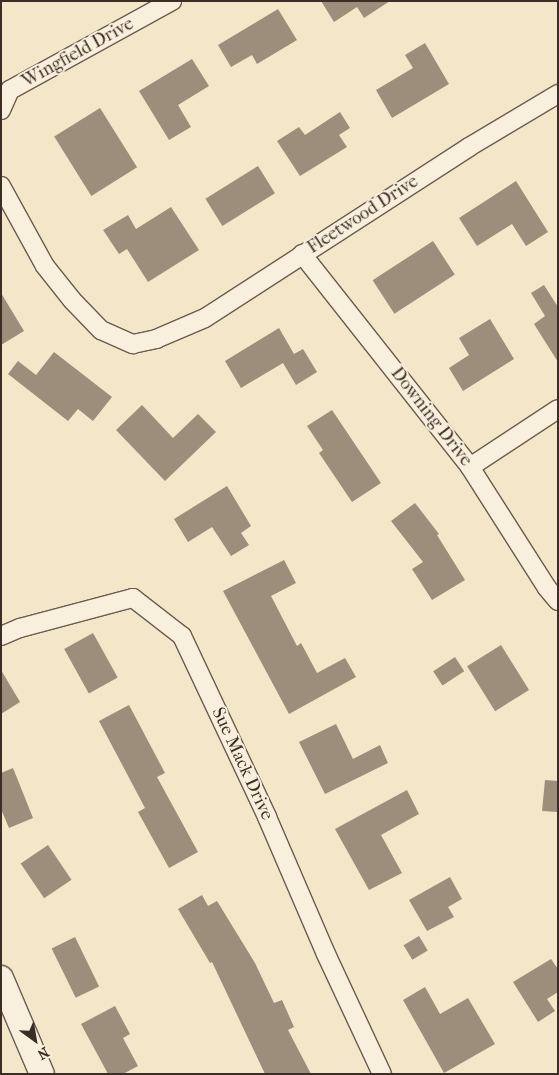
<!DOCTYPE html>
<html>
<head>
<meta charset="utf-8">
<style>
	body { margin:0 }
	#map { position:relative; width:559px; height:1075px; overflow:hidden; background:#f4e6c9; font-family:"IM FELL French Canon",serif }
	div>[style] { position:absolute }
	.building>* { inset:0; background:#9c8e7a; transform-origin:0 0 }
	.roads { filter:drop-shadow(1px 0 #6b5c4e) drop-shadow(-1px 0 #6b5c4e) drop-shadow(0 1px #6b5c4e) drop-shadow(0 -1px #6b5c4e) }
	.street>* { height:18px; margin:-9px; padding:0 9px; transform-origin:9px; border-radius:9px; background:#f8efdc }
	.secondary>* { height:24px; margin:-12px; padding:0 12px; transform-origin:12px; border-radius:12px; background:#f8efdc }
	span { translate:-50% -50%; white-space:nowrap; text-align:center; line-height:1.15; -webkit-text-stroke:4px #f8efdc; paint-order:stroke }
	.street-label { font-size:18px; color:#3d2e25 }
	.frame { position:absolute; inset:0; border:2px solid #3d2e25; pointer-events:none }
	.north { position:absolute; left:10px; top:1015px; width:50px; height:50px; -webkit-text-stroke:4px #f8efdc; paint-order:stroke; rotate:148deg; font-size:14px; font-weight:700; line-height:20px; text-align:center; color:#3d2e25 }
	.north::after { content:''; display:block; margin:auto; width:18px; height:22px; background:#3d2e25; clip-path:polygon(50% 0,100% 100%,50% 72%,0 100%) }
</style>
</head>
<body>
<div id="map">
	<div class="building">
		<div style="clip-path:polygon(321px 1px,390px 1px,364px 18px,357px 7px,334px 22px)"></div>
		<div style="clip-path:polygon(278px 9px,297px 40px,257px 64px,252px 55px,231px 67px,218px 45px)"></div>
		<div style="clip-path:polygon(425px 43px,449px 84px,392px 118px,376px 90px,413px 68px,405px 55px)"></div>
		<div style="clip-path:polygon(192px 59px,209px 86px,178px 105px,191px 127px,169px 140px,139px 91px)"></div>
		<div style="left:100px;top:108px;width:70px;height:54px;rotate:58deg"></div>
		<div style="clip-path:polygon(340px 112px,350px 128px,339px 135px,347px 147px,300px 176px,277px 141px,299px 127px,305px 135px)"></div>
		<div style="left:258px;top:166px;width:32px;height:62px;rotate:58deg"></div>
		<div style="clip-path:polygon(516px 181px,548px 232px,526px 246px,512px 224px,477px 246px,459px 218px)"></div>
		<div style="clip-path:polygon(171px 207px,199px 250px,148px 282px,127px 249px,119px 254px,103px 230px,128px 215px,136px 229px)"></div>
		<div style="left:433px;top:241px;width:40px;height:72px;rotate:57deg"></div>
		<div style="clip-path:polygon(544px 285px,558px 307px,558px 362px,534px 324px,545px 316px,531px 293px)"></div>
		<div style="clip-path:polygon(1px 293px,24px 331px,1px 345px)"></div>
		<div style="clip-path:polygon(490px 319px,514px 359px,463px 391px,449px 368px,469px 355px,459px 338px)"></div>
		<div style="clip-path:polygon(279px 328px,294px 354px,303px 349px,317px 372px,296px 385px,283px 363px,241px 388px,225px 361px)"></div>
		<div style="clip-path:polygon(54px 352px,112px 397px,93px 421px,78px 409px,68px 421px,8px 374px,18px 361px,36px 375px)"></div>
		<div style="clip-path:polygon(142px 405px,173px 438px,198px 414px,216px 432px,165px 481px,116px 430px)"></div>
		<div style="clip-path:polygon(332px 410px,381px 483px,352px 502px,319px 453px,323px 450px,307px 426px)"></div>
		<div style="clip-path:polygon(227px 486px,251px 526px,241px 533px,249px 545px,231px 556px,212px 527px,188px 542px,174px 519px)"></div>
		<div style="clip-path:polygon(415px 503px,439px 534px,437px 535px,465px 580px,432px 600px,412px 569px,423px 562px,391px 521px)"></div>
		<div style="clip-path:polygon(284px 560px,296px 583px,271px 596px,297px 646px,301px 643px,317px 673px,345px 658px,356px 677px,289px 714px,223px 591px)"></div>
		<div style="left:93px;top:633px;width:51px;height:33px;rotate:61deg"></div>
		<div style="left:501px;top:645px;width:53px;height:40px;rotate:58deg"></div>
		<div style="left:455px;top:657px;width:17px;height:26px;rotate:57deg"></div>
		<div style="clip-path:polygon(1px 670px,20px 702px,1px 714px)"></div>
		<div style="clip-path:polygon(129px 705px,165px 773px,157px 777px,198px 852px,169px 868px,138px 812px,145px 808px,99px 721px)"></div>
		<div style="clip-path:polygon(336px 724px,353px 759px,380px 745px,388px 763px,325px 794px,299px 742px)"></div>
		<div style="clip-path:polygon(13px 768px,33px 818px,9px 828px,1px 809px,1px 773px)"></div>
		<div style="clip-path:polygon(545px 780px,558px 781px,558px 812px,542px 811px)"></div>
		<div style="clip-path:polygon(407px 790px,419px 814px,381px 835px,402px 873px,369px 890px,335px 829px)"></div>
		<div style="left:48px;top:845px;width:42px;height:33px;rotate:56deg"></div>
		<div style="clip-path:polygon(450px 877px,462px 899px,448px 907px,454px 917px,427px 931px,409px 900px)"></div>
		<div style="clip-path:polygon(202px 895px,208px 906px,217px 901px,255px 963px,274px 1003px,282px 1000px,294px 1027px,288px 1030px,311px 1074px,265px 1074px,212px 962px,210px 963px,178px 909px)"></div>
		<div style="left:419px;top:936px;width:17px;height:18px;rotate:59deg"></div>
		<div style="left:75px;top:937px;width:55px;height:26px;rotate:64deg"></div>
		<div style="clip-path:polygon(551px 959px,558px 969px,558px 992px,547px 999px,555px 1011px,538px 1022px,513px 982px)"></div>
		<div style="clip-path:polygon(425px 987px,440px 1014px,468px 998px,495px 1044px,444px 1073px,403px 1000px)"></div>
		<div style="clip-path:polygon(115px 1006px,130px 1034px,123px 1038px,138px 1066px,123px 1074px,108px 1074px,81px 1024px)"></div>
	</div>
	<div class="roads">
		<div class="street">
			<div style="left:10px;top:90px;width:185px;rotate:-28.8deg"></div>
			<div style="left:1px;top:110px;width:22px;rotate:-66deg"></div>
			<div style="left:1px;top:186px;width:91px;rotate:61.2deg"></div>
			<div style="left:45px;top:266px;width:43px;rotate:51.5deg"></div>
			<div style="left:72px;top:300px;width:42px;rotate:46deg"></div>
			<div style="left:101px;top:330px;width:35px;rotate:24deg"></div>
			<div style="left:133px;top:344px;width:24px;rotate:-12deg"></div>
			<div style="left:156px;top:339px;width:53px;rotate:-23.2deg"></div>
			<div style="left:205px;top:318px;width:315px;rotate:-32.9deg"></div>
			<div style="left:469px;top:147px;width:104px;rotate:-30.8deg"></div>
			<div style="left:302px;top:254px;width:271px;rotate:51.7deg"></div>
			<div style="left:470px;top:467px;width:143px;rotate:57.5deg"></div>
			<div style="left:547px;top:588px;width:17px;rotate:50deg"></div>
			<div style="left:470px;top:467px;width:105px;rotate:-33.4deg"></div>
			<div style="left:1px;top:636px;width:21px;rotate:-23deg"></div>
			<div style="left:20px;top:628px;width:117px;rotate:-14.9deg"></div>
			<div style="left:133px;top:598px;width:62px;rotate:37.8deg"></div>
			<div style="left:182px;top:636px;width:200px;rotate:64.8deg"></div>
			<div style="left:267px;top:817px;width:149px;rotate:66.7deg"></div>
			<div style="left:326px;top:954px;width:132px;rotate:65deg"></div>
		</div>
		<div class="secondary">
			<div style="left:1px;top:978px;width:104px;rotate:66.9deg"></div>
		</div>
	</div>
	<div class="street-label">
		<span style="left:78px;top:53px;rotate:-29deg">Wingfield Drive</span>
		<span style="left:363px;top:215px;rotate:-33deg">Fleetwood Drive</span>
		<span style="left:431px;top:417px;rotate:52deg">Downing Drive</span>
		<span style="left:242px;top:764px;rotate:65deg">Sue Mack Drive</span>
	</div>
	<div class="frame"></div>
	<div class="north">N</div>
</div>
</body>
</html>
